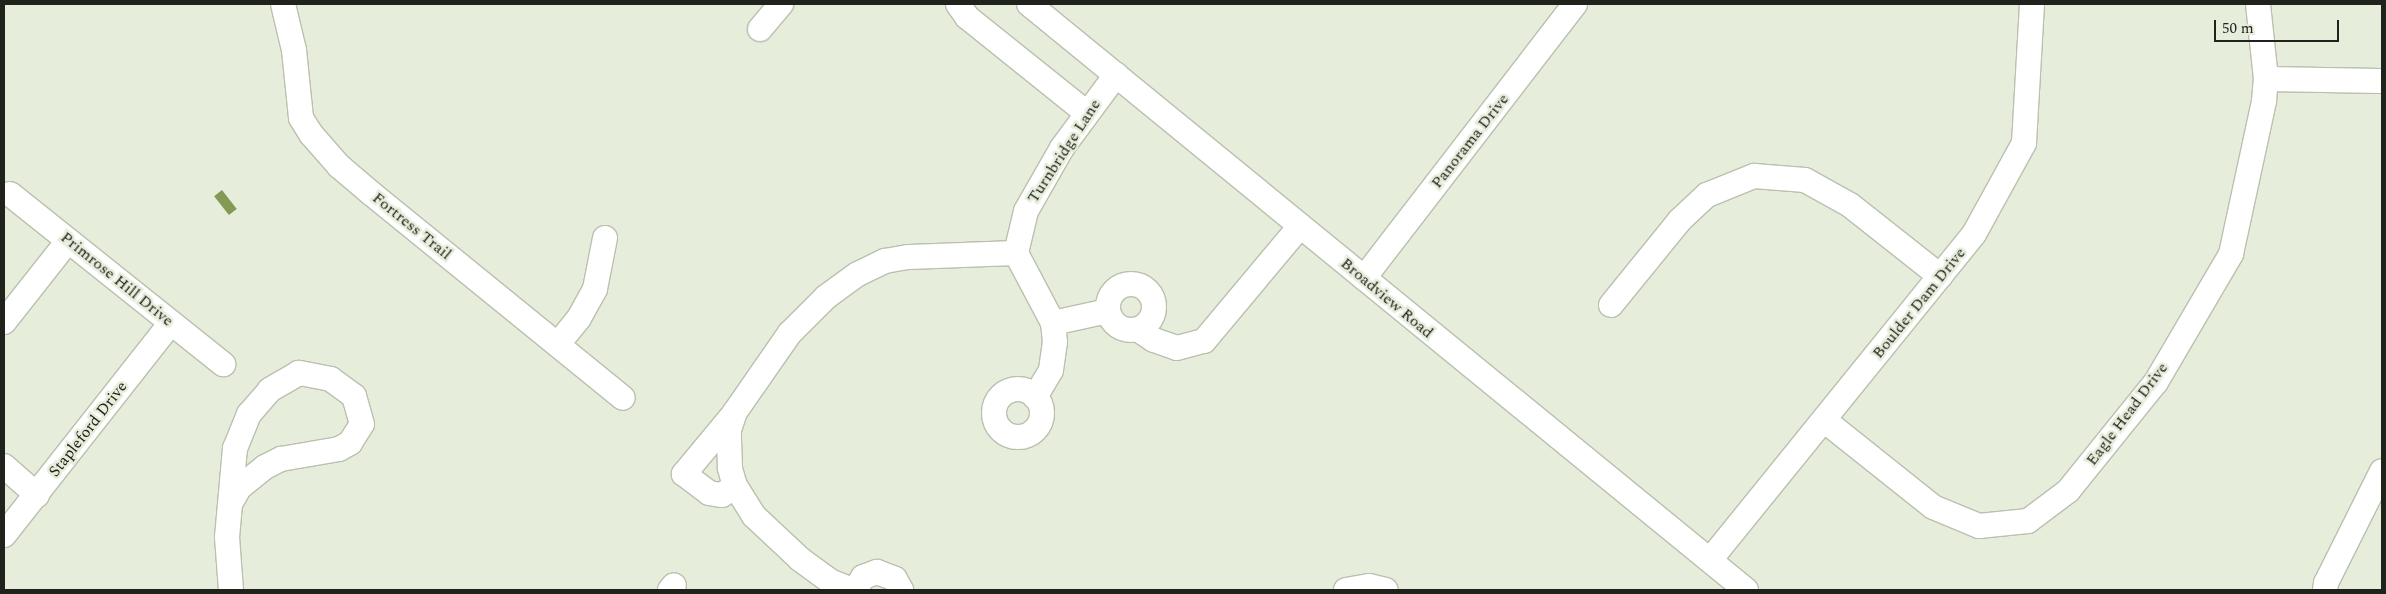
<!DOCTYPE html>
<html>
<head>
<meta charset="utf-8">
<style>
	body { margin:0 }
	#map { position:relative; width:2386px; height:594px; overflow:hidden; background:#e6eddb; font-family:Spectral,serif }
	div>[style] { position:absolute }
	.water>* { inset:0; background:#849a54; transform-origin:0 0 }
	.roads { filter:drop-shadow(1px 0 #bac0af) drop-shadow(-1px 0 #bac0af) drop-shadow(0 1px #bac0af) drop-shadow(0 -1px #bac0af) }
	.minor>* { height:24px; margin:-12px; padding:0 12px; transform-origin:12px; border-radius:12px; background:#fff }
	.minor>.ring { margin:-12px; padding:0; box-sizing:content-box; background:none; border:24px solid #fff; border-radius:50% }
	span { translate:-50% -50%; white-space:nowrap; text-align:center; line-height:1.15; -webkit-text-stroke:5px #e6eddb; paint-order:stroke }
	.street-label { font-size:16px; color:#20221c }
	.frame { position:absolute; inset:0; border:5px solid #20221c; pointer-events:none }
	.scale { position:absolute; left:2214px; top:20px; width:125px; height:22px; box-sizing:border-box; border:2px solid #20221c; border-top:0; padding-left:6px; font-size:15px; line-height:18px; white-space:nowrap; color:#20221c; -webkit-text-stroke:4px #e6eddb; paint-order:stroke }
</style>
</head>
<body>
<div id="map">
	<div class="water">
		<div style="left:222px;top:190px;width:24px;height:10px;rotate:52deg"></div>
	</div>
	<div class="roads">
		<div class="minor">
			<div style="left:283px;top:4px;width:47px;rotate:76.6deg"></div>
			<div style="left:294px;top:50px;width:68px;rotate:84.1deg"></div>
			<div style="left:301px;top:118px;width:19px;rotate:58deg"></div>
			<div style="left:311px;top:134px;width:43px;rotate:48.8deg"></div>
			<div style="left:339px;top:166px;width:43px;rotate:40.3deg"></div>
			<div style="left:372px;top:194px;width:323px;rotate:39.1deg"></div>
			<div style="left:958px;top:4px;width:16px;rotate:55deg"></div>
			<div style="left:967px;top:17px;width:154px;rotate:38.7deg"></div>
			<div style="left:1029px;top:4px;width:926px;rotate:39.26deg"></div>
			<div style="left:760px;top:29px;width:33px;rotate:-50deg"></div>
			<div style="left:2266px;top:79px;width:116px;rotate:1deg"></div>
			<div style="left:10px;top:194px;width:273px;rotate:38.6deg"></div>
			<div style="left:1364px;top:278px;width:346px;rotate:-52.4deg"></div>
			<div class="ring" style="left:1108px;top:284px;width:22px;height:22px"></div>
			<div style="left:1611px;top:305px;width:109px;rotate:-50.9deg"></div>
			<div style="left:1680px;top:220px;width:37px;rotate:-43deg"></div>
			<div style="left:1707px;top:195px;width:51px;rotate:-22deg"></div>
			<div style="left:1754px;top:176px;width:51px;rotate:4.5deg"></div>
			<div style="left:1805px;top:180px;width:51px;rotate:29.1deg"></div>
			<div style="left:1850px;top:205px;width:115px;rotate:38.3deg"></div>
			<div style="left:4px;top:322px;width:103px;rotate:-51.7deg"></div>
			<div style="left:1053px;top:323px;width:56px;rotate:-12.3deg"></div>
			<div style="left:1139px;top:330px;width:18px;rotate:34deg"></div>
			<div style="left:1154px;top:340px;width:24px;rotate:19deg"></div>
			<div style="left:1177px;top:348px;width:28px;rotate:-15deg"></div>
			<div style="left:1204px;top:341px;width:150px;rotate:-50.1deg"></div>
			<div style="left:558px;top:344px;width:33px;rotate:-51deg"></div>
			<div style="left:579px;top:318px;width:33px;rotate:-61deg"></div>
			<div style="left:595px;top:289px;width:52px;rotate:-78.9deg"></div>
			<div class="ring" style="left:994px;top:389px;width:24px;height:24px"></div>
			<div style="left:1035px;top:397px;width:31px;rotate:-59deg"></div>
			<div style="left:1051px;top:370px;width:28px;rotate:-82deg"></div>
			<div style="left:1055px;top:342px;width:19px;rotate:-96deg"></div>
			<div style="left:1053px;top:323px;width:79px;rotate:-117.9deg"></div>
			<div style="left:1016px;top:253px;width:43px;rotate:-76.6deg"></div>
			<div style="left:1026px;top:211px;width:73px;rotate:-60.3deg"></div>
			<div style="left:1062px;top:148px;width:91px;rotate:-53.5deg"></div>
			<div style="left:733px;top:415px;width:77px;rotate:129.7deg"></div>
			<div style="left:684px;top:474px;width:31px;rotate:37deg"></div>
			<div style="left:709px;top:493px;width:13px;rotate:9deg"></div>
			<div style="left:722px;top:495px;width:16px;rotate:-35deg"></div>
			<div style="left:1824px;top:420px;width:139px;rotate:38.6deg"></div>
			<div style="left:1933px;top:507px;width:50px;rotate:22.4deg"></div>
			<div style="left:1979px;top:526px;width:49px;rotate:-5.8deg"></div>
			<div style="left:2028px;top:521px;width:50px;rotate:-36.9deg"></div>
			<div style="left:2068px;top:491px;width:140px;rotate:-51.1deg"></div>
			<div style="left:2156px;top:382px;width:148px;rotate:-59.6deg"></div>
			<div style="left:2231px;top:254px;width:157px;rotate:-77.8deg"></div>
			<div style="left:2264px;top:101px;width:22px;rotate:-85deg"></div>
			<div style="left:2266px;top:79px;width:75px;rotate:-96.1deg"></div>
			<div style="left:4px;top:466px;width:44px;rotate:41.3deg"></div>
			<div style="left:231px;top:502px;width:16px;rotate:-60deg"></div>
			<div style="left:239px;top:488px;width:33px;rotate:-39deg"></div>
			<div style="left:265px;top:467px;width:18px;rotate:-27deg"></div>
			<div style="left:281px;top:459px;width:59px;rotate:-9.8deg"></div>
			<div style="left:339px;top:449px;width:13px;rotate:-29deg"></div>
			<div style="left:350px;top:443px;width:22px;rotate:-58deg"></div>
			<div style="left:362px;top:424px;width:29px;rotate:-106deg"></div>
			<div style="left:354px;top:396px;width:29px;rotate:-144deg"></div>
			<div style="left:331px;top:379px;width:33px;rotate:-169deg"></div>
			<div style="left:299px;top:373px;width:34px;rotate:150deg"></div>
			<div style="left:270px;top:390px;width:32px;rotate:131deg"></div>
			<div style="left:249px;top:414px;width:37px;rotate:112deg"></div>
			<div style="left:235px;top:448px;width:89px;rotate:95.1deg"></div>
			<div style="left:227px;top:537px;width:53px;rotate:85.7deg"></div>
			<div style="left:4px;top:535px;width:270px;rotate:-51.8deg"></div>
			<div style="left:1710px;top:560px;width:419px;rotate:-51deg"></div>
			<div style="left:1974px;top:234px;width:104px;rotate:-61.2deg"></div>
			<div style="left:2024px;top:143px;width:139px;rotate:-86.7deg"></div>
			<div style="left:670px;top:590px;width:6px;rotate:-51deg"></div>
			<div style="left:852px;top:590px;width:24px;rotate:-158deg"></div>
			<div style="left:830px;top:581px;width:37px;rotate:-144deg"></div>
			<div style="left:800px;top:559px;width:63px;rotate:-136.9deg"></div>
			<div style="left:754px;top:516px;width:36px;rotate:-122deg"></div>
			<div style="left:735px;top:486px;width:19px;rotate:-106deg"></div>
			<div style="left:730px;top:468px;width:38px;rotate:-92deg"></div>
			<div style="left:729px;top:430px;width:19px;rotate:-72deg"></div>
			<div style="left:735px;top:412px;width:96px;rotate:-55.2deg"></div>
			<div style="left:790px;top:333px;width:51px;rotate:-45deg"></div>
			<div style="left:826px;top:297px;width:39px;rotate:-36deg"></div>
			<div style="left:858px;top:274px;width:30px;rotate:-26deg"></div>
			<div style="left:885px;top:261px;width:23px;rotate:-10deg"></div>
			<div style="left:908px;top:257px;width:108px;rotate:-2.1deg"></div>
			<div style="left:855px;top:590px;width:15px;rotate:-58deg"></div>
			<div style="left:863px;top:577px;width:15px;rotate:-20deg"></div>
			<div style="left:877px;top:572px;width:19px;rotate:21deg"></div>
			<div style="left:895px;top:579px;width:13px;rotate:61deg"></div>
			<div style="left:1346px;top:590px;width:23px;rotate:-10deg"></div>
			<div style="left:1369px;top:586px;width:17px;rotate:13deg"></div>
			<div style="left:2325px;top:590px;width:7px;rotate:-82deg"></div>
			<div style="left:2326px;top:583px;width:125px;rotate:-63.4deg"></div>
		</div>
	</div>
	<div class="street-label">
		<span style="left:1470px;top:141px;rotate:-52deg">Panorama Drive</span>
		<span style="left:1064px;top:151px;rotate:-57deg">Turnbridge Lane</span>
		<span style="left:412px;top:226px;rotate:39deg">Fortress Trail</span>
		<span style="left:117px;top:279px;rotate:39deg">Primrose Hill Drive</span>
		<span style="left:1387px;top:298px;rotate:40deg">Broadview Road</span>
		<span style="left:1919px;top:303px;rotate:-51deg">Boulder Dam Drive</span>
		<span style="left:2127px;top:414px;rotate:-53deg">Eagle Head Drive</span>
		<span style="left:88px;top:429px;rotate:-52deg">Stapleford Drive</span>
	</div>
	<div class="frame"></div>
	<div class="scale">50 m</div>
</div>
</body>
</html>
